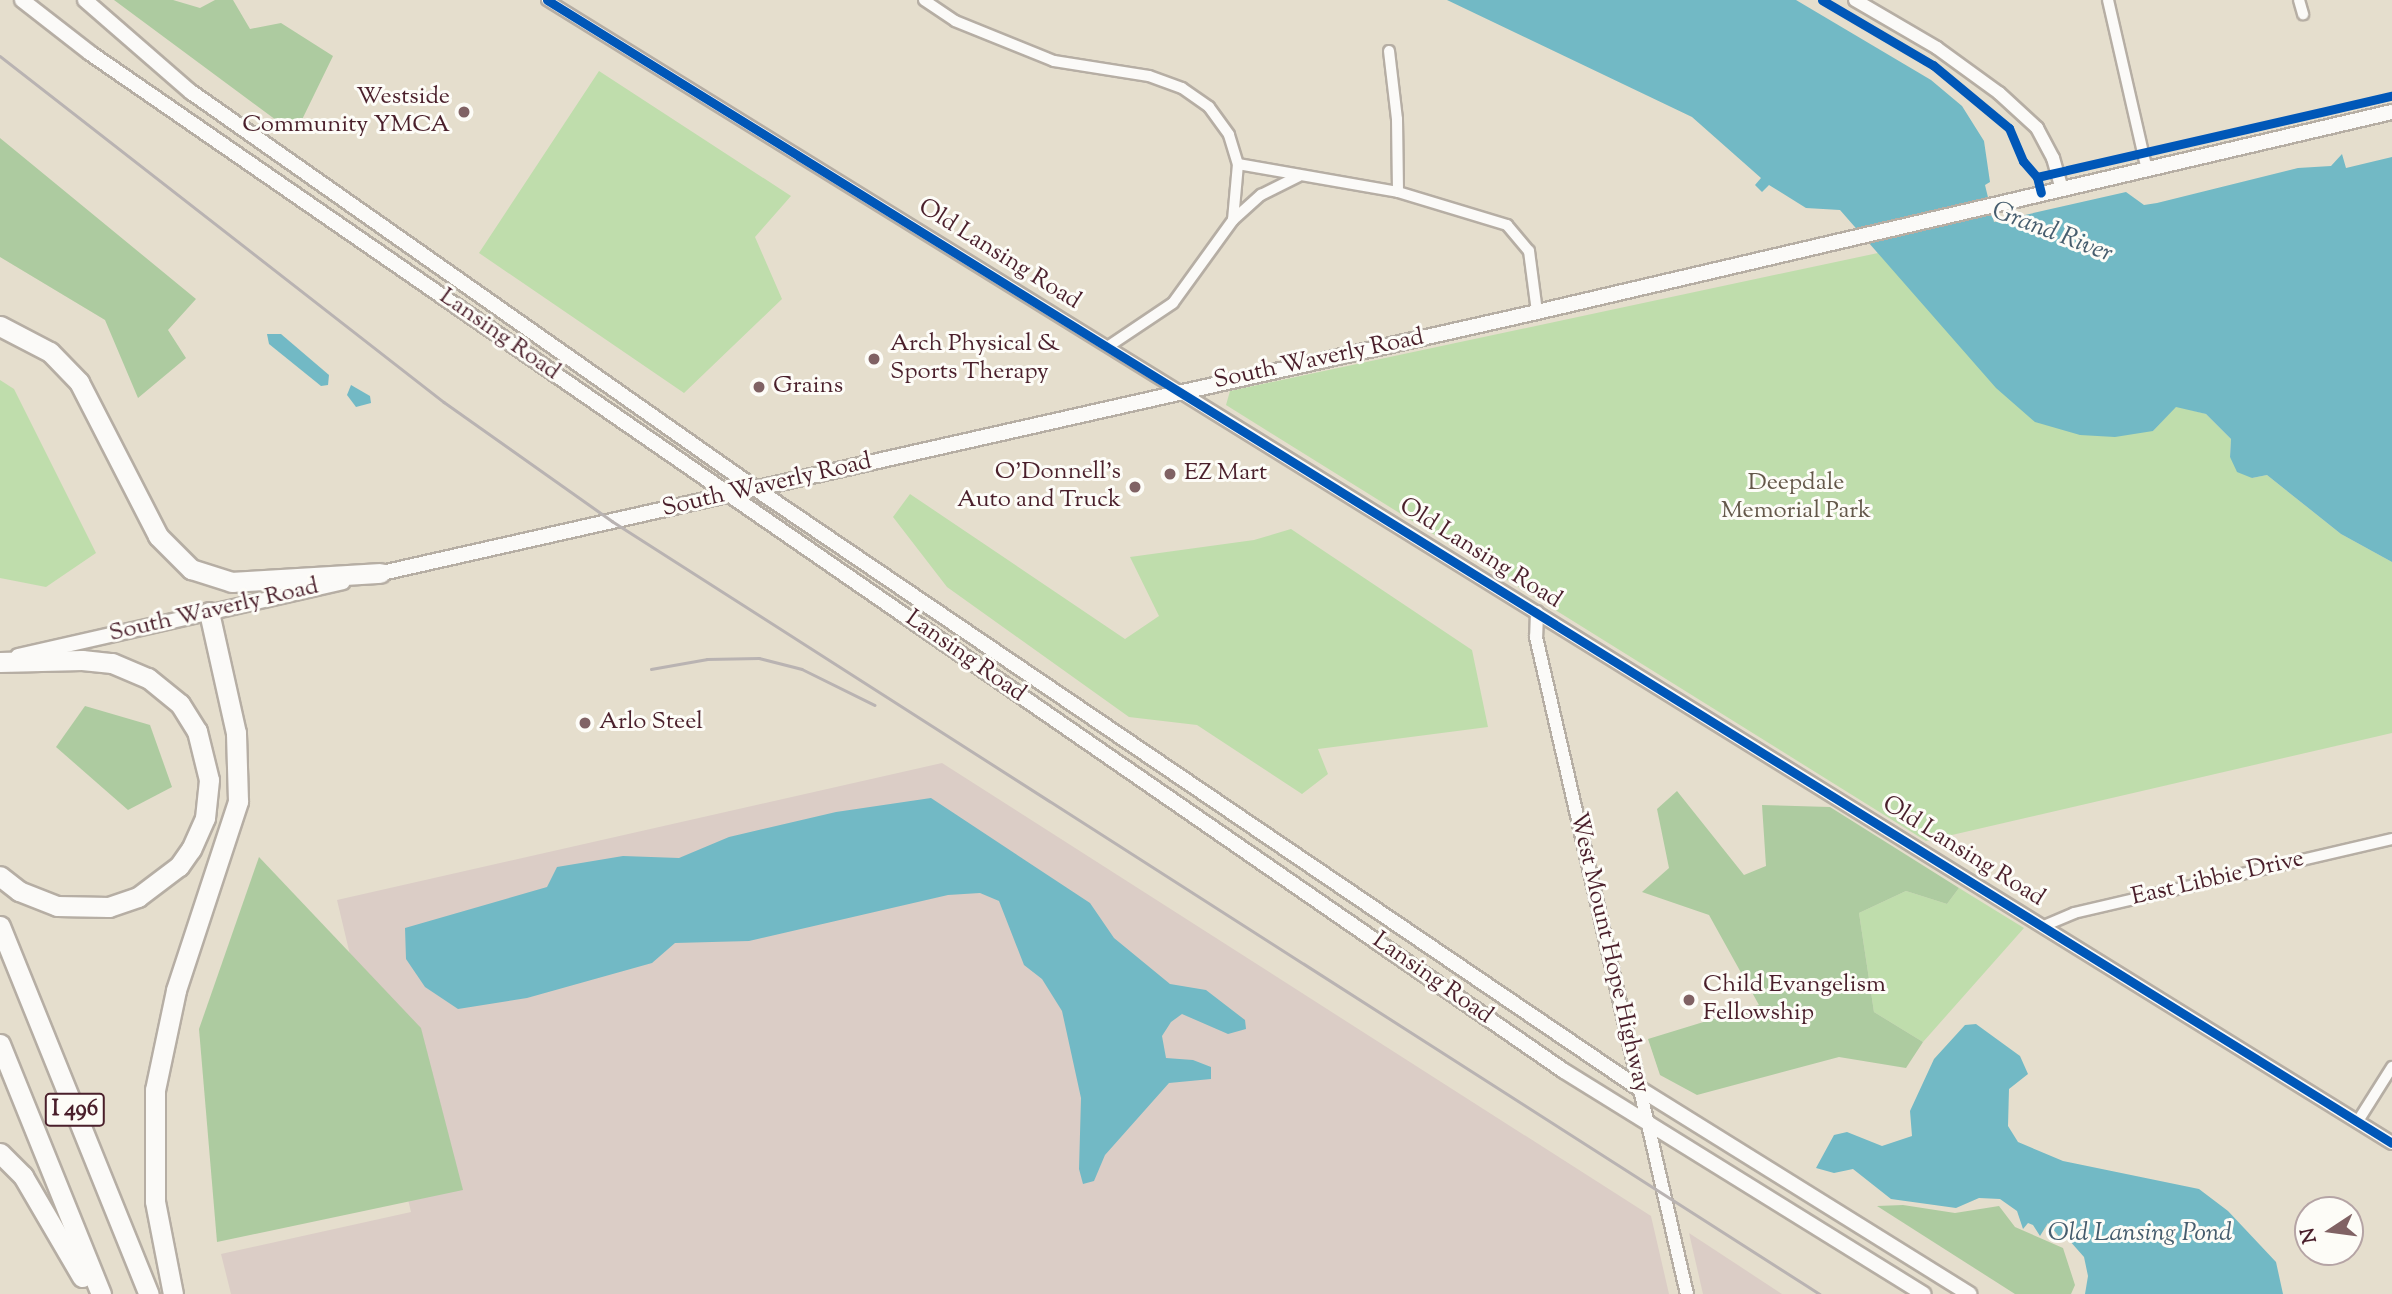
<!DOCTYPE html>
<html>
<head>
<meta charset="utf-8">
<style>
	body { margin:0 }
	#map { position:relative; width:2392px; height:1294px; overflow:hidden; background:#e5decd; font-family:"Sorts Mill Goudy",serif }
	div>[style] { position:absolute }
	.industrial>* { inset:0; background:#dbcdc6 }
	.green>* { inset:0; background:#bfddac }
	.forest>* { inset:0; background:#adcba0 }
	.water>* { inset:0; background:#72b9c5 }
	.roads { filter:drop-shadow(2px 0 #b6aea4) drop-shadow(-2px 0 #b6aea4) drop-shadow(0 2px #b6aea4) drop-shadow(0 -2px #b6aea4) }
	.minor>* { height:10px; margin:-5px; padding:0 5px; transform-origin:5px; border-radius:5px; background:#fbfaf8 }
	.tertiary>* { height:12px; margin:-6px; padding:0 6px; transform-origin:6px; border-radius:6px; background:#fbfaf8 }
	.secondary>* { height:14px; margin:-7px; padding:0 7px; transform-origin:7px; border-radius:7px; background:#fbfaf8 }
	.motorway>* { height:19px; margin:-9.5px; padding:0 9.5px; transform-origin:9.5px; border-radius:9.5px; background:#fbfaf8 }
	.rail>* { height:2.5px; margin:-1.25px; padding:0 1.25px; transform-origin:1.25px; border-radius:1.25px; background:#b9b3b2 }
	.cycleway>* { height:9px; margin:-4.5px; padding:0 4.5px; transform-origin:4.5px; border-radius:4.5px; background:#0057b8 }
	.dots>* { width:19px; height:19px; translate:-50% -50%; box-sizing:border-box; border:4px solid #fdfcf7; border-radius:50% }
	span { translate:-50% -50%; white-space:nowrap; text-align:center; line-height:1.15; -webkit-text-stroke:6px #fdfcf7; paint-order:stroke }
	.shield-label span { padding:2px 5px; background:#fdfcf7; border:2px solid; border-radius:5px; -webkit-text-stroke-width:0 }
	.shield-label { font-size:23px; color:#4a1f2b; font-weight:700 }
	.poi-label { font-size:24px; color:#4a1f2b }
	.right { translate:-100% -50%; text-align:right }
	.left { translate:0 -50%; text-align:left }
	.street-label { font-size:24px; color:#4a1f2b }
	.park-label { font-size:24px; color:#64584a }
	.water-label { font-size:26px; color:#465d6e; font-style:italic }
	.north { position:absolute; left:2294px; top:1196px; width:70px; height:70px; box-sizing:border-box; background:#fdfcf7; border:2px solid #b5a4a5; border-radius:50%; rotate:257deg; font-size:19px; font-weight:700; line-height:28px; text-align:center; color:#4a1f2b }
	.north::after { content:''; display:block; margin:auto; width:24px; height:32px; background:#806264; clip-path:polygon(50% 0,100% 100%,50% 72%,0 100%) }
</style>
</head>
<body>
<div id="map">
	<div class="industrial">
		<div style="clip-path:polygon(942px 763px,1651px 1216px,1669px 1294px,231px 1294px,221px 1254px,411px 1212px,337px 900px)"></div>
		<div style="clip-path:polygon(1689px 1233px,1782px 1294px,1703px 1294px)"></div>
	</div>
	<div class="green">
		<div style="clip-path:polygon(599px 71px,791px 196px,755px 237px,782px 299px,684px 393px,479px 253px)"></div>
		<div style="clip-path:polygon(1878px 253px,1899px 276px,2153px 431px,2176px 406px,2206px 414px,2231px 439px,2230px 457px,2252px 478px,2267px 475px,2341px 534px,2392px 562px,2392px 733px,1926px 841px,1226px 405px,1230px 391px)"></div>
		<div style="clip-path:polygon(0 380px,14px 389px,96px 553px,46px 587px,0 578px)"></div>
		<div style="clip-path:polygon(910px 494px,1125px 639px,1159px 616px,1130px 557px,1254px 540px,1291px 529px,1472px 650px,1488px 727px,1318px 749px,1328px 774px,1302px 794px,1197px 725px,1129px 717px,947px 587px,893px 517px)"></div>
		<div style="clip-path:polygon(1959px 888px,2024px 928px,1923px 1042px,1874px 1012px,1859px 913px,1906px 891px,1947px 904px)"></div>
	</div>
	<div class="forest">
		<div style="clip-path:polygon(114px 0,173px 0,200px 8px,215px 0,233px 0,250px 29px,281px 23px,333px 56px,295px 134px)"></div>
		<div style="clip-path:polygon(0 138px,196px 299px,168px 330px,186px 358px,138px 398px,105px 320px,0 257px)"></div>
		<div style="clip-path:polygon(85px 706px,150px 725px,172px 787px,128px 810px,56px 747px)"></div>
		<div style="clip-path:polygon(1677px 791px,1744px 875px,1766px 866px,1762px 805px,1830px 807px,1959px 888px,1947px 904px,1906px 891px,1859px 913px,1874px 1012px,1923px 1042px,1906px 1068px,1839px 1057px,1697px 1095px,1660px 1075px,1648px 1039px,1759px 1005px,1709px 915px,1642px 892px,1669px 868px,1657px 809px)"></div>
		<div style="clip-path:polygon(259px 857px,421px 1028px,463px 1190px,217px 1242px,199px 1029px)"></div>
		<div style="clip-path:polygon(1903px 1205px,1955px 1213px,1999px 1206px,2015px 1227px,2063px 1248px,2075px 1285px,2071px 1294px,2015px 1294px,1877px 1206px)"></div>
	</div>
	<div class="water">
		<div style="clip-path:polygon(1447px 0,1796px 0,1931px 80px,1962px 106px,1984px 141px,1990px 182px,1985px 185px,1994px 222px,2126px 192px,2144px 205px,2157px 203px,2298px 168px,2331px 166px,2342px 154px,2346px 168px,2392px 157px,2392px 562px,2341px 534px,2267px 475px,2252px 478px,2237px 472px,2230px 457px,2231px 439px,2206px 414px,2176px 407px,2153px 431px,2115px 437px,2080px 435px,2035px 422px,1996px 388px,1840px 210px,1806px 208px,1769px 185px,1762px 192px,1755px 185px,1761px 178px,1692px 117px)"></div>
		<div style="clip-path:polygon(267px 334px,281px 334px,329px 375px,328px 385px,321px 386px,269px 344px)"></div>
		<div style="clip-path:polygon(351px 385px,370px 396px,371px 403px,356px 407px,347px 395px)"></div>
		<div style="clip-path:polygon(931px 798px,1090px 903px,1114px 938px,1170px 984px,1206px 990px,1245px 1020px,1246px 1029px,1228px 1034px,1182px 1014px,1171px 1022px,1162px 1036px,1166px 1058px,1193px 1060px,1211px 1067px,1211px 1079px,1169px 1083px,1105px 1155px,1094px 1181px,1083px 1184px,1079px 1169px,1081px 1098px,1062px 1011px,1042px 979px,1024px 965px,999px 901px,980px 893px,948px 895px,749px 941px,675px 943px,652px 963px,527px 998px,458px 1009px,425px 987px,406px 959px,405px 928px,547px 887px,557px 867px,623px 856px,679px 858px,729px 837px,836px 812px)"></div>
		<div style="clip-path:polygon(1976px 1024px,2020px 1056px,2028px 1074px,2009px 1089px,2008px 1126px,2018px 1142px,2063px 1161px,2199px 1189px,2228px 1211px,2276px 1262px,2283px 1294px,2085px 1294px,2088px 1276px,2084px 1257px,2069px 1240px,2061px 1239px,2048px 1223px,2040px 1236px,2033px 1225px,2028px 1223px,2023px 1229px,2017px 1211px,2000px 1199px,1979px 1198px,1956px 1208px,1891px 1199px,1853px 1169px,1834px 1173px,1816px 1168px,1834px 1135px,1847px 1132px,1882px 1146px,1912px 1136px,1910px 1111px,1934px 1059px,1965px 1025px)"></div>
	</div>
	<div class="roads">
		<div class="minor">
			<div style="left:547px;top:0;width:743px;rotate:31.74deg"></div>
			<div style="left:924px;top:0;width:37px;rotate:34deg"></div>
			<div style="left:955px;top:21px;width:107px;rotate:22deg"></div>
			<div style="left:1054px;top:61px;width:96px;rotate:9deg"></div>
			<div style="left:1149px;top:76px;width:35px;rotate:20deg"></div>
			<div style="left:1182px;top:88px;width:33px;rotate:35deg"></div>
			<div style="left:1209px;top:107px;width:34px;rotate:54deg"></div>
			<div style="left:1229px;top:135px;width:30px;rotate:73deg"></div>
			<div style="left:1238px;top:164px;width:56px;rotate:95.1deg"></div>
			<div style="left:1233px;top:220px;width:102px;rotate:125.9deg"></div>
			<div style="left:1173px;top:303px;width:77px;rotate:146.1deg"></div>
			<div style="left:2108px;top:0;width:174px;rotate:77.1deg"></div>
			<div style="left:2299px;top:0;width:15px;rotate:74deg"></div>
			<div style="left:1389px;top:51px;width:68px;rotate:83.3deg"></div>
			<div style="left:1397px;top:119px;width:73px;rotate:89.2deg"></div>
			<div style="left:1238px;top:164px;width:162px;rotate:9.9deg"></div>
			<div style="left:1398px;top:192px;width:114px;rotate:16.8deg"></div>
			<div style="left:1507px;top:225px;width:34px;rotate:50deg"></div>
			<div style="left:1529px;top:251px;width:62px;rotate:82.5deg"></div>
			<div style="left:1233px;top:220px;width:38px;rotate:-42deg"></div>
			<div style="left:1261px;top:195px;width:42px;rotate:-26.6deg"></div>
			<div style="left:2046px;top:925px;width:30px;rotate:-23deg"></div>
			<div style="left:2074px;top:913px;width:326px;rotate:-13.1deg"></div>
			<div style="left:2358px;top:1121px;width:64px;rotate:-57.8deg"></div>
		</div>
		<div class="tertiary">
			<div style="left:1855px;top:0;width:95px;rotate:30.3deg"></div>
			<div style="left:1937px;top:48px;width:77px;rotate:36deg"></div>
			<div style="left:1999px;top:93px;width:52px;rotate:42.6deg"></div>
			<div style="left:2037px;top:128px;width:34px;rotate:62deg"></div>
			<div style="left:2053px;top:158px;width:32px;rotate:74deg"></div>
			<div style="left:1179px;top:391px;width:1427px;rotate:31.8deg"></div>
			<div style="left:1537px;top:612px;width:25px;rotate:92deg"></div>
			<div style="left:1536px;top:637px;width:674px;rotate:77.06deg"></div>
		</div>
		<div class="secondary">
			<div style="left:22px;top:0;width:86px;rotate:37.9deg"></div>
			<div style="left:90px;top:53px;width:1791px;rotate:34.63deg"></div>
			<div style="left:1564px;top:1071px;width:423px;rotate:31.8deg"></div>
			<div style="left:85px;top:0;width:140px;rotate:41deg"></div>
			<div style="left:191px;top:92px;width:691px;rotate:35.09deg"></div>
			<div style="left:756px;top:489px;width:1068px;rotate:34.17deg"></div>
			<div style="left:1640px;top:1089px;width:388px;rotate:31.9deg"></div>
			<div style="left:373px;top:575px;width:1193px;rotate:-12.73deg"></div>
			<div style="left:1537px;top:312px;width:878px;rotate:-13.17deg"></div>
			<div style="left:18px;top:656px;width:333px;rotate:-12.8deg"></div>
		</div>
		<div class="motorway">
			<div style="left:0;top:326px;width:56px;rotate:27.5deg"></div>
			<div style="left:50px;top:352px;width:42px;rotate:46deg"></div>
			<div style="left:79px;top:382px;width:173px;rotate:62.8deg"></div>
			<div style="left:158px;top:536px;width:47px;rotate:45deg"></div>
			<div style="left:191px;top:569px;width:43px;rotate:17.6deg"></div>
			<div style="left:232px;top:582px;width:148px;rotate:-3.5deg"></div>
			<div style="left:0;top:662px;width:82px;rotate:-1.4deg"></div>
			<div style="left:82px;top:660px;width:30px;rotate:6deg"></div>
			<div style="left:112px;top:663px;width:39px;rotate:23deg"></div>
			<div style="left:148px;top:678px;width:41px;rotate:39.1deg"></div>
			<div style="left:180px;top:704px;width:32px;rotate:58deg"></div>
			<div style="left:197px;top:731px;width:50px;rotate:76.2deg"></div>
			<div style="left:209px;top:780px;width:38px;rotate:96deg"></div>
			<div style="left:205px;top:818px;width:34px;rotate:114deg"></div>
			<div style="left:191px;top:849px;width:21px;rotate:125deg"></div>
			<div style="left:179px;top:866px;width:51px;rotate:142.9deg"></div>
			<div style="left:138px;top:897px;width:31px;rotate:161deg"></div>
			<div style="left:109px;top:907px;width:52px;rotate:-178.9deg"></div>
			<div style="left:57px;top:906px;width:41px;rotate:-158.5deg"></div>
			<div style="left:19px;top:891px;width:24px;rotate:-142deg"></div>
			<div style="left:0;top:926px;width:397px;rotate:68deg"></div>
			<div style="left:0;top:1044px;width:270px;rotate:68deg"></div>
			<div style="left:0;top:1153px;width:33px;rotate:45deg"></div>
			<div style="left:23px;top:1176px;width:117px;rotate:59.7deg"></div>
			<div style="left:173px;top:1294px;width:95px;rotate:-101deg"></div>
			<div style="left:155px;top:1201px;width:111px;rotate:-90deg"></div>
			<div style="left:155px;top:1090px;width:102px;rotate:-78.1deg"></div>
			<div style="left:176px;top:990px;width:199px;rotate:-71.8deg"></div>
			<div style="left:238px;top:801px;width:68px;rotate:-91.7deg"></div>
			<div style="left:236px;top:733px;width:124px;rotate:-102.6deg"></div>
		</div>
	</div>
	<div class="rail">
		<div style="left:0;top:56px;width:563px;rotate:37.93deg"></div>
		<div style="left:444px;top:402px;width:206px;rotate:35.3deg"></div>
		<div style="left:612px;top:521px;width:1434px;rotate:32.62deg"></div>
		<div style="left:651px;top:669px;width:57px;rotate:-10.1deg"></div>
		<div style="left:707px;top:659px;width:52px;rotate:-1.1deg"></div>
		<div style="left:759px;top:658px;width:44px;rotate:14.3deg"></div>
		<div style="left:802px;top:669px;width:81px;rotate:26.3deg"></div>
	</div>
	<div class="cycleway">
		<div style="left:547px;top:0;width:2170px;rotate:31.78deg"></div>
		<div style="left:1822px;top:0;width:129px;rotate:30.4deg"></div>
		<div style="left:1933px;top:65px;width:99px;rotate:39.7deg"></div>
		<div style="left:2009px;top:128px;width:36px;rotate:67deg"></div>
		<div style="left:2023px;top:161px;width:21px;rotate:49deg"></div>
		<div style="left:2037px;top:177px;width:16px;rotate:76deg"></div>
		<div style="left:2037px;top:177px;width:364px;rotate:-12.9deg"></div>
	</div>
	<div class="dots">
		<div style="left:464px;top:112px;background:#806264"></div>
		<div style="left:874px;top:359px;background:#806264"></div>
		<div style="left:759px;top:387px;background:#806264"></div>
		<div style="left:1170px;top:474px;background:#806264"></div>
		<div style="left:1135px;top:487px;background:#806264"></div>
		<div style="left:585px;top:723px;background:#806264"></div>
		<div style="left:1689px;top:1000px;background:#806264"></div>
	</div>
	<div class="shield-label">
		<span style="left:75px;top:1110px">I 496</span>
	</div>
	<div class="poi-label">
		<span class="right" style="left:450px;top:112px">Westside<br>Community YMCA</span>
		<span class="left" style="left:890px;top:359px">Arch Physical &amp;<br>Sports Therapy</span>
		<span class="left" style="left:773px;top:387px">Grains</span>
		<span class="right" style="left:1121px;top:487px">O'Donnell's<br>Auto and Truck</span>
		<span class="left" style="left:1184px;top:474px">EZ Mart</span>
		<span class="left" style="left:599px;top:723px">Arlo Steel</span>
		<span class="left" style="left:1703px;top:1000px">Child Evangelism<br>Fellowship</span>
	</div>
	<div class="street-label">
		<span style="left:999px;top:255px;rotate:32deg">Old Lansing Road</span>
		<span style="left:499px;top:335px;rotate:35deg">Lansing Road</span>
		<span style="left:1319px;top:360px;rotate:-12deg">South Waverly Road</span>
		<span style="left:767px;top:486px;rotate:-13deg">South Waverly Road</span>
		<span style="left:1480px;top:554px;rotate:32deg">Old Lansing Road</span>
		<span style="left:214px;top:611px;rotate:-13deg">South Waverly Road</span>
		<span style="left:965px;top:657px;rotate:35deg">Lansing Road</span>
		<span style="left:1963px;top:852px;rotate:32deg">Old Lansing Road</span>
		<span style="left:2218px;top:879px;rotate:-13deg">East Libbie Drive</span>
		<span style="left:1609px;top:953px;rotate:77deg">West Mount Hope Highway</span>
		<span style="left:1432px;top:979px;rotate:35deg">Lansing Road</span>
	</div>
	<div class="park-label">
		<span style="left:1796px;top:498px">Deepdale<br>Memorial Park</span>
	</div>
	<div class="water-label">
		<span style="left:2052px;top:233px;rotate:21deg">Grand River</span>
		<span style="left:2140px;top:1234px">Old Lansing Pond</span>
	</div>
	<div class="north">N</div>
</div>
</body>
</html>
